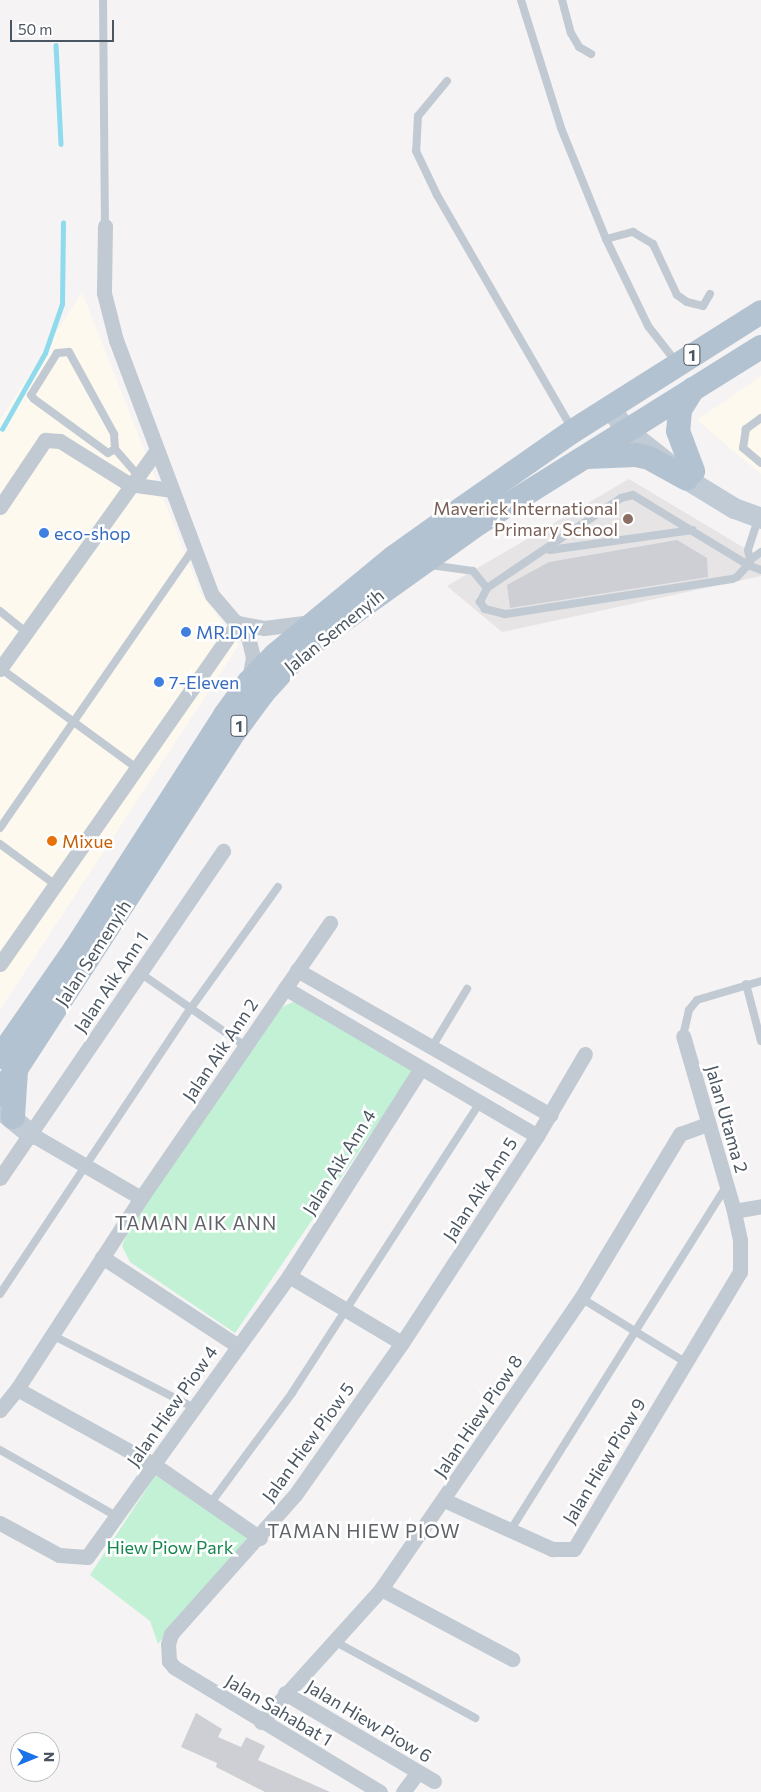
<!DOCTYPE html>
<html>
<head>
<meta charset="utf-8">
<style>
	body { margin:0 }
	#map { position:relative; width:761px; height:1792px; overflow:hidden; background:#f5f3f3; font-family:Commissioner,sans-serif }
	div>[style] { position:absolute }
	.commercial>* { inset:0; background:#fdf9ef }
	.education>* { inset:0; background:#e6e4e5 }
	.green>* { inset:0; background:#c3f1d5 }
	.stream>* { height:4.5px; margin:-2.25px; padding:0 2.25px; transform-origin:2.25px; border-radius:2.25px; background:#90daee }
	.building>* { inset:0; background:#cdcfd5 }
	.lane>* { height:8px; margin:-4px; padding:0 4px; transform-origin:4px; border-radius:4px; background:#c1cad2 }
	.street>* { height:15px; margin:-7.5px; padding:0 7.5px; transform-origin:7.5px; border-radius:7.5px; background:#c1cad2 }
	.secondary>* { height:21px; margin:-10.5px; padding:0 10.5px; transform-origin:10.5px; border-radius:10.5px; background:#c1cbd6 }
	.primary>* { height:24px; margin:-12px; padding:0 12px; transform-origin:12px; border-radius:12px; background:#b3c2d1 }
	.dots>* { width:14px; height:14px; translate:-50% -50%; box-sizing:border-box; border:2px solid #fff; border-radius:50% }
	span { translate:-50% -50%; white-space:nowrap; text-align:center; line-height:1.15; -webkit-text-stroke:5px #fff; paint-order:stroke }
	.shield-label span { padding:1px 4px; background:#fff; border:1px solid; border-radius:4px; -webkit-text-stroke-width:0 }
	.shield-label { font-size:16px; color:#4a5661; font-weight:700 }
	.education-label { font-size:18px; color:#785e54 }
	.right { translate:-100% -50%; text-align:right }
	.shop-label { font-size:18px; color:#366cbe }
	.left { translate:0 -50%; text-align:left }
	.street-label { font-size:18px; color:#4a5661 }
	.food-label { font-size:18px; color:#c56008 }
	.park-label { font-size:18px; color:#17864f }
	.neighbourhood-label { font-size:19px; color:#5f6368; letter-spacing:1px }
	.north { position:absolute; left:10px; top:1732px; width:50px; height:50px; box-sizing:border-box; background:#fff; border:1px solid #b7bbc0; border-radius:50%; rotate:90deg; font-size:14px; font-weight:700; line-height:20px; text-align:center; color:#4a5661 }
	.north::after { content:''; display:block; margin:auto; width:18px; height:22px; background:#1a73e8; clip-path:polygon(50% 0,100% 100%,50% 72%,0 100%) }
	.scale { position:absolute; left:10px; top:20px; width:104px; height:22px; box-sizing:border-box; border:2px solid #4a5661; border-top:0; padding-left:6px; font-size:15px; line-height:18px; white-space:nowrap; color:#4a5661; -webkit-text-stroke:4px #fff; paint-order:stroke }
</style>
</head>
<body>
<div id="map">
	<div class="commercial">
		<div style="clip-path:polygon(82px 292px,201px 594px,239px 645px,0 1010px,0 420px)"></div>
		<div style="clip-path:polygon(761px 376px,761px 474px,697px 420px)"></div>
	</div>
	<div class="education">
		<div style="clip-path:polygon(629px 479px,761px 558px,761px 576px,502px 632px,447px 586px)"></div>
	</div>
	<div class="green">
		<div style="clip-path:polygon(297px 1000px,415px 1069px,235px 1333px,130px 1262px,122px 1246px,129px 1229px,278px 1009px)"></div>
		<div style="clip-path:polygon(157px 1473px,249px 1536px,158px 1644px,150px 1621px,90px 1575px)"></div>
	</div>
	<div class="stream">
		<div style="left:56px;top:45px;width:99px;rotate:87.1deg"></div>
		<div style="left:2px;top:429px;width:87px;rotate:-60.5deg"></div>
		<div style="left:45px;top:353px;width:52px;rotate:-70.9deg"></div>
		<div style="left:62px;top:304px;width:81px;rotate:-89.3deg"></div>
	</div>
	<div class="building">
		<div style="clip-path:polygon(677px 540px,707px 558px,708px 577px,510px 608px,507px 585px,549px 562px)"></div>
		<div style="clip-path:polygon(196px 1713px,222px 1729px,218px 1737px,241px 1747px,246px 1737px,265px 1746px,258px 1760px,330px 1792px,265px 1792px,216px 1767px,217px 1763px,181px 1747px)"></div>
	</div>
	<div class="lane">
		<div style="left:103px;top:0;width:226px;rotate:89.5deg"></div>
		<div style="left:521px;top:0;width:134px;rotate:72.6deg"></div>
		<div style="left:561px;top:128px;width:120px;rotate:67.9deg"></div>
		<div style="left:606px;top:239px;width:97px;rotate:64.2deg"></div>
		<div style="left:648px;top:326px;width:47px;rotate:51.9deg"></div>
		<div style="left:562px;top:0;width:34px;rotate:75deg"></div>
		<div style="left:571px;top:33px;width:16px;rotate:60deg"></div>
		<div style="left:579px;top:47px;width:14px;rotate:30deg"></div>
		<div style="left:447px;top:81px;width:45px;rotate:129.6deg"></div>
		<div style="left:418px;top:116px;width:35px;rotate:93deg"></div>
		<div style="left:416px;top:151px;width:49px;rotate:64.5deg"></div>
		<div style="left:437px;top:195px;width:270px;rotate:60deg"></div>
		<div style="left:606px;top:239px;width:28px;rotate:-15deg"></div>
		<div style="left:633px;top:232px;width:23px;rotate:31deg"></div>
		<div style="left:653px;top:244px;width:56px;rotate:64.8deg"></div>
		<div style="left:677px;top:295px;width:12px;rotate:35deg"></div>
		<div style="left:687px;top:302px;width:16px;rotate:14deg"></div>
		<div style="left:703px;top:306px;width:14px;rotate:-60deg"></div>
		<div style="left:761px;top:418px;width:19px;rotate:144deg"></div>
		<div style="left:746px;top:429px;width:19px;rotate:99deg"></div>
		<div style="left:743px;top:448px;width:23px;rotate:40deg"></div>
		<div style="left:115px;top:449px;width:8px;rotate:150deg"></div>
		<div style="left:108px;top:453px;width:92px;rotate:-143.9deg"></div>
		<div style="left:34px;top:399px;width:5px;rotate:-127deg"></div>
		<div style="left:31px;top:395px;width:49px;rotate:-58.2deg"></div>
		<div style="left:57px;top:353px;width:12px;rotate:-5deg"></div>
		<div style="left:69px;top:352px;width:94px;rotate:61.2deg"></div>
		<div style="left:114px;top:434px;width:15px;rotate:86deg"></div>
		<div style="left:115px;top:449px;width:33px;rotate:49deg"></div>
		<div style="left:550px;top:550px;width:144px;rotate:-8deg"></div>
		<div style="left:761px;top:552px;width:14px;rotate:144deg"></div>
		<div style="left:750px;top:560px;width:5px;rotate:112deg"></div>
		<div style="left:748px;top:565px;width:16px;rotate:133deg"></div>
		<div style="left:737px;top:577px;width:5px;rotate:158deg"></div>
		<div style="left:732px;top:579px;width:230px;rotate:171.2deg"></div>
		<div style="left:505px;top:614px;width:21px;rotate:-166deg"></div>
		<div style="left:485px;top:609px;width:9px;rotate:-126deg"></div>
		<div style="left:480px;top:602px;width:16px;rotate:-63deg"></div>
		<div style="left:487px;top:588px;width:161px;rotate:-33.9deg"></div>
		<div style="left:621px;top:498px;width:12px;rotate:-14deg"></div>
		<div style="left:633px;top:495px;width:135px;rotate:31.3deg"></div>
		<div style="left:748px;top:565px;width:14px;rotate:21deg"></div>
		<div style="left:750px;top:560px;width:10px;rotate:-101deg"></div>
		<div style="left:748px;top:550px;width:33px;rotate:-72deg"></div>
		<div style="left:430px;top:565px;width:43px;rotate:7.9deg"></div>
		<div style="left:473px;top:571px;width:22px;rotate:51deg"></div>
		<div style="left:0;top:611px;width:33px;rotate:39deg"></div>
		<div style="left:0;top:668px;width:171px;rotate:36.2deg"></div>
		<div style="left:0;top:828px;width:339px;rotate:-55.3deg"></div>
		<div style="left:0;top:844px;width:71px;rotate:36.4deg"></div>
		<div style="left:140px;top:973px;width:128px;rotate:34.8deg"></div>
		<div style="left:746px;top:984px;width:59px;rotate:75.3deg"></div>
		<div style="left:683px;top:1036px;width:27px;rotate:-77deg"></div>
		<div style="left:689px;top:1010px;width:13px;rotate:-51deg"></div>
		<div style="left:697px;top:1000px;width:67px;rotate:-16.5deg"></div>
		<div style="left:432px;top:1047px;width:68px;rotate:-58.9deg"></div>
		<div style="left:0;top:1294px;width:344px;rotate:-56.3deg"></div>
		<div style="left:191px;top:1008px;width:149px;rotate:-54.3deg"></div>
		<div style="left:581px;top:1298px;width:122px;rotate:31.6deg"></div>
		<div style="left:52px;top:1335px;width:158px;rotate:27.1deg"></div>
		<div style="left:0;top:1450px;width:136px;rotate:29.6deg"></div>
		<div style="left:210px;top:1504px;width:138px;rotate:-53.5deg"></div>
		<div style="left:292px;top:1393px;width:348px;rotate:-57.1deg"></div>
		<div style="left:510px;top:1531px;width:406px;rotate:-57.9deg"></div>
		<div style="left:334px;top:1641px;width:161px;rotate:28.6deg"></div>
	</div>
	<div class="street">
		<div style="left:105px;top:226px;width:67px;rotate:90.9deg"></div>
		<div style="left:104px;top:293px;width:49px;rotate:75.7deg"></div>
		<div style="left:116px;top:340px;width:272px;rotate:69.4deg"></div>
		<div style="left:212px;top:595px;width:55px;rotate:49.4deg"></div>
		<div style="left:248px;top:637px;width:21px;rotate:76deg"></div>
		<div style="left:253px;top:657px;width:23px;rotate:100deg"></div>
		<div style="left:0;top:507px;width:81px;rotate:-56.1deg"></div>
		<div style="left:45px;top:440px;width:15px;rotate:4deg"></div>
		<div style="left:60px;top:441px;width:81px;rotate:31.9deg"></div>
		<div style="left:129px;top:484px;width:42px;rotate:8.1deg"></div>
		<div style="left:238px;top:623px;width:26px;rotate:11deg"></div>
		<div style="left:264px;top:628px;width:48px;rotate:-7.1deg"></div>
		<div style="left:0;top:669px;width:268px;rotate:-54.4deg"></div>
		<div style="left:0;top:964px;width:416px;rotate:-55.1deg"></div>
		<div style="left:297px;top:970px;width:292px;rotate:29.8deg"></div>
		<div style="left:285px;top:988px;width:292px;rotate:30.4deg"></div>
		<div style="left:31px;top:1134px;width:127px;rotate:30.2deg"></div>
		<div style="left:0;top:1178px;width:396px;rotate:-55.7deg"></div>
		<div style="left:734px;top:1211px;width:27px;rotate:-10deg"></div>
		<div style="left:102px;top:1257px;width:163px;rotate:33.2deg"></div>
		<div style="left:289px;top:1276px;width:131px;rotate:30.7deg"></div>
		<div style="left:17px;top:1389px;width:155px;rotate:28.9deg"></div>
		<div style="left:153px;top:1464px;width:130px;rotate:34.7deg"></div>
		<div style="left:0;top:1410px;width:27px;rotate:-51deg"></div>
		<div style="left:17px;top:1389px;width:228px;rotate:-57deg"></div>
		<div style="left:141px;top:1198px;width:334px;rotate:-55.5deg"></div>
		<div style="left:444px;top:1500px;width:119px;rotate:24.4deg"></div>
		<div style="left:552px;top:1549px;width:22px"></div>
		<div style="left:574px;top:1549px;width:323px;rotate:-59.1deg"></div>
		<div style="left:740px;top:1272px;width:32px;rotate:-90deg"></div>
		<div style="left:740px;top:1240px;width:30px;rotate:-102deg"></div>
		<div style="left:734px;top:1211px;width:182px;rotate:-106.2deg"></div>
		<div style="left:0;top:1523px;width:67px;rotate:28.5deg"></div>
		<div style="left:59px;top:1555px;width:28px;rotate:4deg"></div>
		<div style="left:87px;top:1557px;width:346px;rotate:-54.3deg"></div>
		<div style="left:289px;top:1276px;width:246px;rotate:-57.6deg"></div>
		<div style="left:381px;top:1589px;width:149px;rotate:28.1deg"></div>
		<div style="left:285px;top:1693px;width:173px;rotate:30.6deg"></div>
		<div style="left:261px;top:1722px;width:179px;rotate:-47.9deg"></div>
		<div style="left:381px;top:1589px;width:353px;rotate:-55.5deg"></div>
		<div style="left:581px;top:1298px;width:192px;rotate:-58.9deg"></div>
		<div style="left:680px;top:1134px;width:30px;rotate:-20deg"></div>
		<div style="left:380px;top:1792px;width:241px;rotate:-148.8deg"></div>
		<div style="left:174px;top:1667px;width:8px;rotate:-130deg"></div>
		<div style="left:169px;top:1661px;width:17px;rotate:-93deg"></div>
		<div style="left:168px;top:1644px;width:10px;rotate:-73deg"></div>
		<div style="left:171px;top:1634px;width:186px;rotate:-48.3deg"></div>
		<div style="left:295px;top:1495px;width:186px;rotate:-54.9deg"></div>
		<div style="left:402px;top:1343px;width:247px;rotate:-56.9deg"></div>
		<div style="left:537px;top:1136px;width:95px;rotate:-59.7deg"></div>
		<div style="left:403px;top:1792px;width:25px;rotate:-53deg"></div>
	</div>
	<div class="secondary">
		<div style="left:610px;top:408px;width:27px;rotate:54deg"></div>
		<div style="left:626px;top:430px;width:85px;rotate:38.3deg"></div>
		<div style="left:693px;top:483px;width:48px;rotate:31.4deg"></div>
		<div style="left:734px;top:508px;width:29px;rotate:20deg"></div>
		<div style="left:0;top:1109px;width:40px;rotate:39deg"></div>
	</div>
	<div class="primary">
		<div style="left:693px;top:389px;width:25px;rotate:122deg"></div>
		<div style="left:680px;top:410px;width:21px;rotate:95deg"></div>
		<div style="left:678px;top:431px;width:43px;rotate:69.4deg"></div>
		<div style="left:587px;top:457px;width:49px;rotate:-2.3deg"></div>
		<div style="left:636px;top:455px;width:13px;rotate:13deg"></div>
		<div style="left:649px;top:458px;width:43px;rotate:28.9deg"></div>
		<div style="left:0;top:1057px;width:131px;rotate:-55.2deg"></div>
		<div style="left:75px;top:949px;width:278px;rotate:-57.3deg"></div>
		<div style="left:225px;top:715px;width:41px;rotate:-54deg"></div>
		<div style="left:249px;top:682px;width:37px;rotate:-46deg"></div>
		<div style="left:275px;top:655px;width:154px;rotate:-39.5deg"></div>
		<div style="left:394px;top:557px;width:86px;rotate:-35.5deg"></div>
		<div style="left:464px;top:507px;width:133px;rotate:-34.9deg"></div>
		<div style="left:573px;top:431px;width:222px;rotate:-32.3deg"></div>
		<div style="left:0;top:1094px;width:424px;rotate:-57.1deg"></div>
		<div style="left:230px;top:738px;width:56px;rotate:-53.7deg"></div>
		<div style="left:263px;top:693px;width:46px;rotate:-47.6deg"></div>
		<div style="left:294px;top:659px;width:44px;rotate:-39.5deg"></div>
		<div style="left:328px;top:631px;width:186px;rotate:-35.6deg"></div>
		<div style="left:479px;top:523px;width:332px;rotate:-32deg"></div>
		<div style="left:13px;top:1117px;width:46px;rotate:-86.3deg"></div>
	</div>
	<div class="dots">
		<div style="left:628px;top:519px;background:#8d6e63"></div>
		<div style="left:44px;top:533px;background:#3f7fe0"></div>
		<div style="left:186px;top:632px;background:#3f7fe0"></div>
		<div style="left:159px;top:682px;background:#3f7fe0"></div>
		<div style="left:52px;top:841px;background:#e8710a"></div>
	</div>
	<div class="shield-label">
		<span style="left:692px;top:355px">1</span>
		<span style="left:239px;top:726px">1</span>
	</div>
	<div class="education-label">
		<span class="right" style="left:618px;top:519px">Maverick International<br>Primary School</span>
	</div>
	<div class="shop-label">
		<span class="left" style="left:54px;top:533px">eco-shop</span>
		<span class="left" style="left:196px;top:632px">MR.DIY</span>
		<span class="left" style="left:169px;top:682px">7-Eleven</span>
	</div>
	<div class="street-label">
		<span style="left:334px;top:631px;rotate:-39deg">Jalan Semenyih</span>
		<span style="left:93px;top:953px;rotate:-57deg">Jalan Semenyih</span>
		<span style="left:111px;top:982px;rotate:-56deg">Jalan Aik Ann 1</span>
		<span style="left:220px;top:1050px;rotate:-56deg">Jalan Aik Ann 2</span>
		<span style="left:727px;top:1119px;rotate:74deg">Jalan Utama 2</span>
		<span style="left:339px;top:1162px;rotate:-58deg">Jalan Aik Ann 4</span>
		<span style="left:480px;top:1189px;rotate:-57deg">Jalan Aik Ann 5</span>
		<span style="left:172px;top:1406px;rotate:-55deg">Jalan Hiew Piow 4</span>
		<span style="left:478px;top:1416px;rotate:-56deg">Jalan Hiew Piow 8</span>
		<span style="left:308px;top:1442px;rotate:-54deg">Jalan Hiew Piow 5</span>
		<span style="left:604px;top:1461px;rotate:-59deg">Jalan Hiew Piow 9</span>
		<span style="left:279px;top:1710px;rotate:31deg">Jalan Sahabat 1</span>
		<span style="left:369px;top:1721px;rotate:31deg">Jalan Hiew Piow 6</span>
	</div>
	<div class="food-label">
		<span class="left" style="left:62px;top:841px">Mixue</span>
	</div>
	<div class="park-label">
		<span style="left:170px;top:1547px">Hiew Piow Park</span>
	</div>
	<div class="neighbourhood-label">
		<span style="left:196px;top:1223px">TAMAN AIK ANN</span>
		<span style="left:364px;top:1531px">TAMAN HIEW PIOW</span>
	</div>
	<div class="north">N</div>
	<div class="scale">50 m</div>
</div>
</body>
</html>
